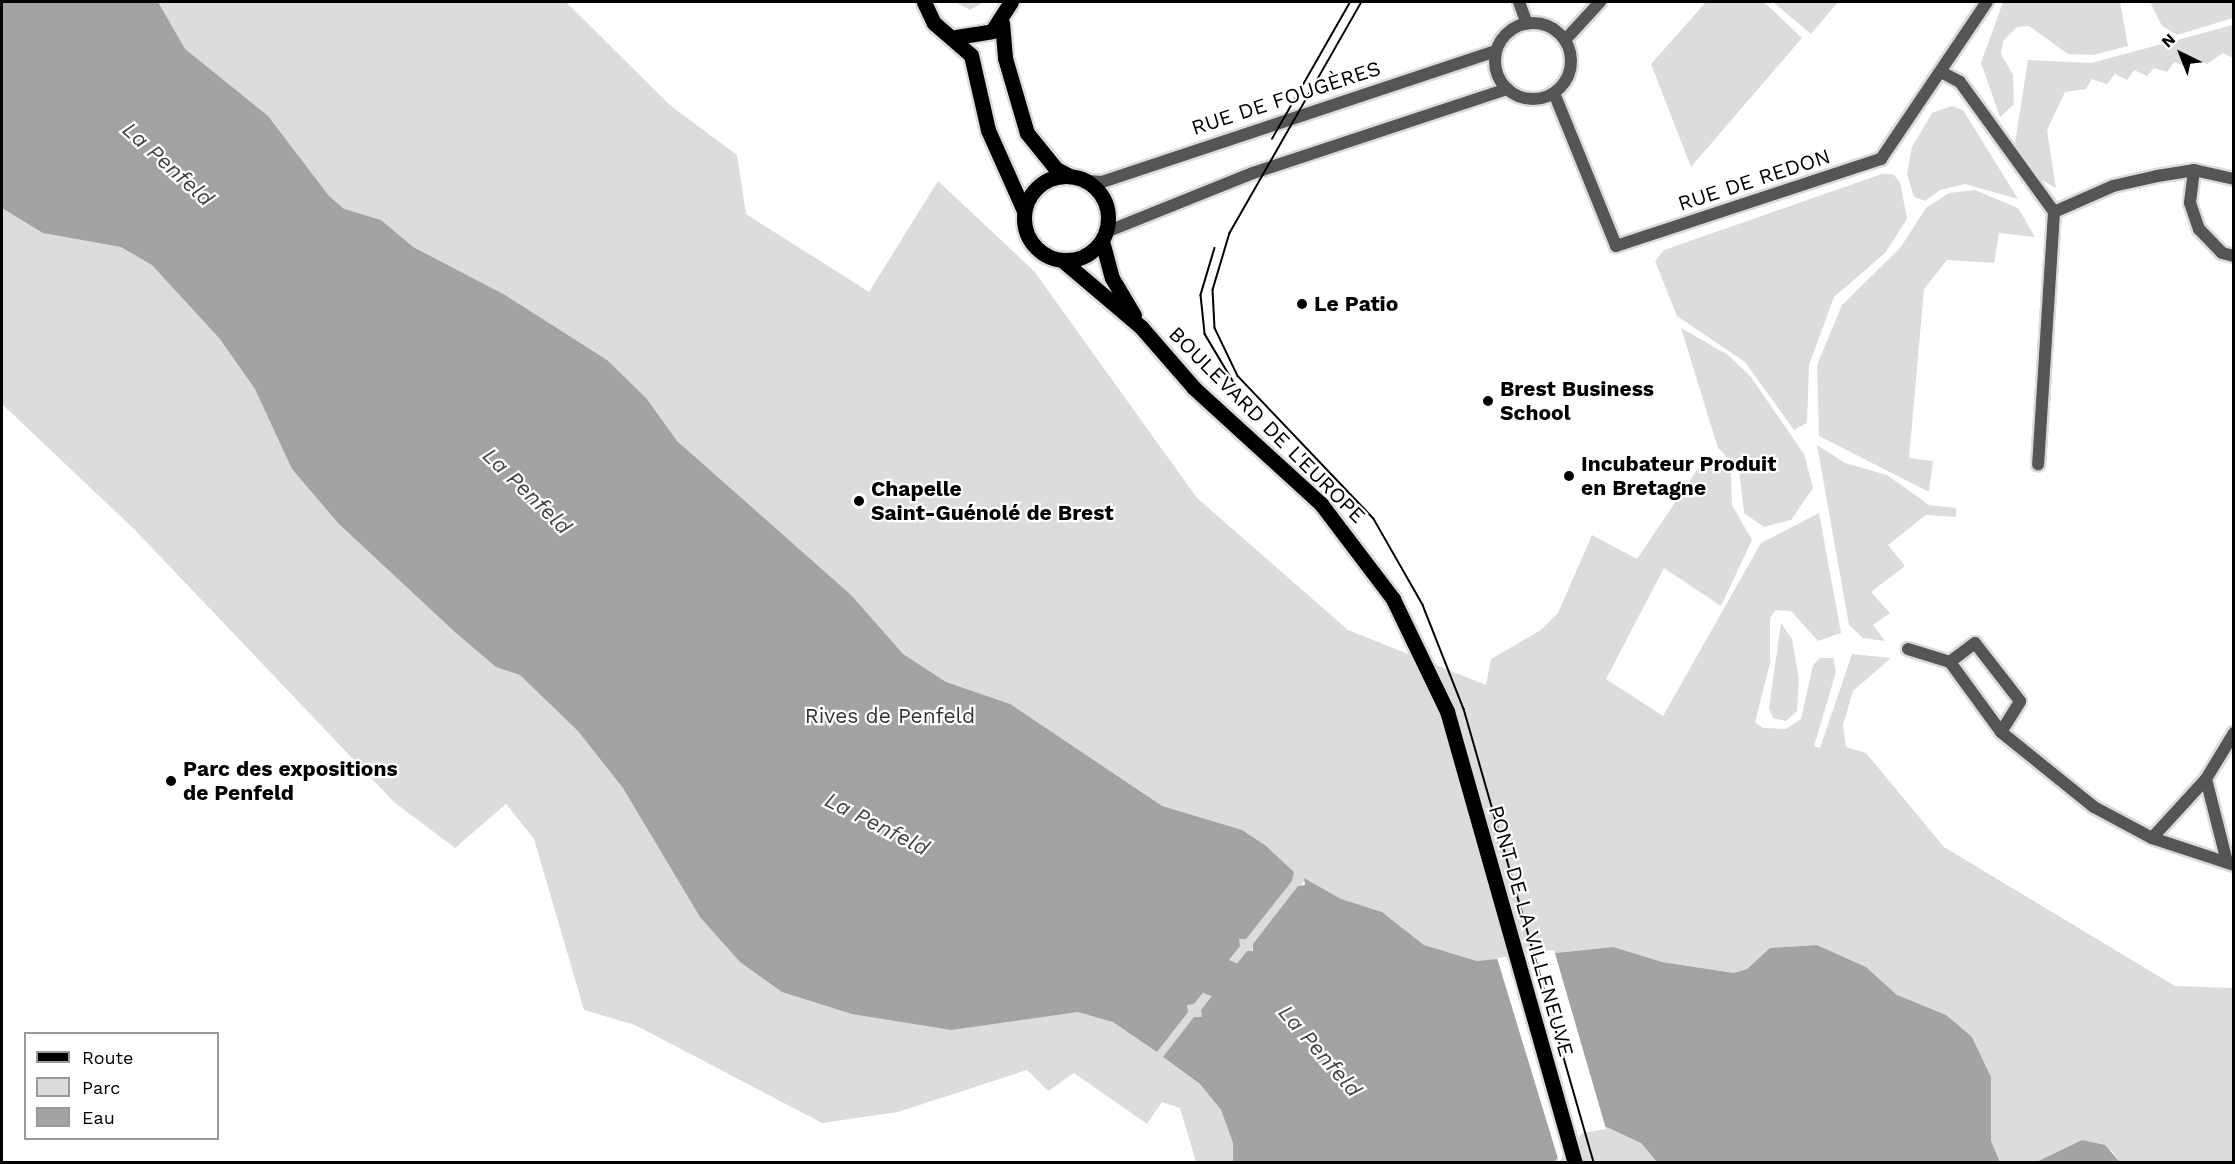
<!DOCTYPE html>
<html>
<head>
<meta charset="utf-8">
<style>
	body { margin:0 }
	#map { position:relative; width:2235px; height:1164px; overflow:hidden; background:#fff; font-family:"Work Sans",sans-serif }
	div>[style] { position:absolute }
	.green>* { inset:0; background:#dcdcdc }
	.water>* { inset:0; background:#a3a3a3 }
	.pier>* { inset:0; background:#fff }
	.river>* { height:40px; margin:-20px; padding:0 20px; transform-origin:20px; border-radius:20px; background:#a3a3a3 }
	.roads { filter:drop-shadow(2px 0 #dbdbdb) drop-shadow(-2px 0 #dbdbdb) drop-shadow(0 2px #dbdbdb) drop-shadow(0 -2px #dbdbdb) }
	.minor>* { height:12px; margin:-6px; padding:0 6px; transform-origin:6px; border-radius:6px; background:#555 }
	.tertiary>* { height:12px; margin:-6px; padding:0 6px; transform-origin:6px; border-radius:6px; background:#555 }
	.tertiary>.ring { margin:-6px; padding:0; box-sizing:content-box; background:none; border:12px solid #555; border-radius:50% }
	.primary>* { height:15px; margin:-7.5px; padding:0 7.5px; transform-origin:7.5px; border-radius:7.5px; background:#000 }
	.primary>.ring { margin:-7.5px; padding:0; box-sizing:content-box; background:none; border:15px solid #000; border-radius:50% }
	.tram>* { height:1.5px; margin:-0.75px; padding:0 0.75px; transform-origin:0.75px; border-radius:0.75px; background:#000 }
	.dots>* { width:16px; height:16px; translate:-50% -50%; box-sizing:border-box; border:3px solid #fff; border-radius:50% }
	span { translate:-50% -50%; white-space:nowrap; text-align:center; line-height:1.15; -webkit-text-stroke:4.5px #fff; paint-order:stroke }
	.street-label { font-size:21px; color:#000 }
	.poi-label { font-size:21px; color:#000; font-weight:700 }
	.left { translate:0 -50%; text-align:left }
	.park-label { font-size:21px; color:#333 }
	.water-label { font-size:22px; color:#444; font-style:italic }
	.frame { position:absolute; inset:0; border:3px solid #000; pointer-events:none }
	.legend { position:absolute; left:24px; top:1032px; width:195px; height:108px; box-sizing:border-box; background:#fff; border:2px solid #999; margin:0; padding:8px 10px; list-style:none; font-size:18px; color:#000 }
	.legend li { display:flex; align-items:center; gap:12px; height:30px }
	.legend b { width:30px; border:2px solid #999 }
	.north { position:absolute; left:2151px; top:24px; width:60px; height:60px; -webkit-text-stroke:4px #fff; paint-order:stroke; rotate:317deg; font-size:16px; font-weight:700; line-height:24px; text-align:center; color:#000 }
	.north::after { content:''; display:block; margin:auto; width:21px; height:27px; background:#000; clip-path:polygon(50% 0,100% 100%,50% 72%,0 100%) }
</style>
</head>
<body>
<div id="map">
	<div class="green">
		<div style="clip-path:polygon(2px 2px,566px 2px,671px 106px,737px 155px,746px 214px,869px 292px,938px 181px,1034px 271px,1197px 498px,1348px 630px,1486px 685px,1491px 659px,1541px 630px,1558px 613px,1592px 535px,1637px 559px,1699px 467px,1710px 459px,1731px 472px,1732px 505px,1752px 540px,1721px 606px,1664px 568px,1606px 679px,1663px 716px,1761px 543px,1819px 513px,1841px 633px,1818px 641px,1791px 611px,1776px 610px,1770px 618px,1770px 663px,1755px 722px,1763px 728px,1786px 729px,1801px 719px,1813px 665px,1820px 658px,1833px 658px,1836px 672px,1814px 746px,1820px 748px,1852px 654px,1891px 658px,1853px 691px,1843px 725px,1846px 747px,1866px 753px,1944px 847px,2175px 986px,2233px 988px,2233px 1162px,2120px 1162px,2112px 1151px,2082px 1140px,2036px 1162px,2000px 1162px,1991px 1141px,1991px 1077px,1972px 1037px,1897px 995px,1866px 967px,1817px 945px,1770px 948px,1747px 969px,1734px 973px,1662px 962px,1612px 947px,1477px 961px,1424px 945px,1382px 912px,1340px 899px,1306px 879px,1202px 1017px,1194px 1018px,1164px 1058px,1200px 1084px,1221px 1110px,1233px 1143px,1233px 1162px,1196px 1162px,1180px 1108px,1162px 1102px,1147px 1124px,1074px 1073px,1048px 1091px,1027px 1070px,898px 1112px,822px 1123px,635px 1025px,584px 1010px,534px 839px,506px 804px,455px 848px,394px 802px,134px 529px,2px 404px)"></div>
		<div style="clip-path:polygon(955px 2px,984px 2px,970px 10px)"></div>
		<div style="clip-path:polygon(1706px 2px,1764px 2px,1802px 38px,1691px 167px,1651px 64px)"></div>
		<div style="clip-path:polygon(1773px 2px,1814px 3px,1838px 2px,1811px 34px)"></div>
		<div style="clip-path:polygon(2003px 2px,2120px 2px,2128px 46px,2093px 55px,2068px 54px,2029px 26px,2017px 27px,2003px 41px,2001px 54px,2013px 75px,2014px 104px,2000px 117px,1981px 63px)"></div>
		<div style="clip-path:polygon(2150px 2px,2233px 2px,2233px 18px,2177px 35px,2162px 26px)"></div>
		<div style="clip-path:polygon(2233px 25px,2233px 58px,2223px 53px,2207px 64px,2193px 58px,2188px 68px,2174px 62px,2167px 72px,2154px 68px,2147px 76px,2134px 70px,2127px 80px,2115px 74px,2107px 84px,2092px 79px,2086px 89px,2065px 92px,2047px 130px,2056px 188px,2035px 176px,2015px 143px,2028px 60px,2091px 63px)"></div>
		<div style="clip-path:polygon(1952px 106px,1963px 110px,2018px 199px,1965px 184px,1940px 190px,1925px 201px,1914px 197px,1907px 174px,1912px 147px,1932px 113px)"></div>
		<div style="clip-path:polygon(1882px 174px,1893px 174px,1900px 182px,1907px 219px,1885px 253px,1834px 297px,1809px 365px,1807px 423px,1794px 430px,1745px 362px,1677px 316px,1655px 261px,1664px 250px)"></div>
		<div style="clip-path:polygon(1975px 190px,2018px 208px,2035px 237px,1999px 233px,1994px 263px,1947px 260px,1924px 289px,1909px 458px,1933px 461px,1929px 492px,1819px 436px,1817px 365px,1842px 305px,1900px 248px,1926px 208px,1949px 193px)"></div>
		<div style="clip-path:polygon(1681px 328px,1728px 355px,1751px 377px,1804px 454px,1813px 488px,1791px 520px,1764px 527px,1744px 513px,1739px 470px,1718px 448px)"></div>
		<div style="clip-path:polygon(1817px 445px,1845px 463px,1887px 475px,1929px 505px,1956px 508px,1956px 517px,1926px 515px,1888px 545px,1905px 566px,1871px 592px,1890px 613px,1873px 625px,1885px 641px,1863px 638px,1849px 625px)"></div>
		<div style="clip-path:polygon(1781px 623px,1792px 639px,1799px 680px,1797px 711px,1786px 721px,1773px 718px,1769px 708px)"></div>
		<div style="clip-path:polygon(1602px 1125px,1641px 1143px,1657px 1162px,1554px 1162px,1581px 1131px)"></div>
	</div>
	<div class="water">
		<div style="clip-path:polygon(2px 2px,158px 2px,185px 49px,268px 116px,329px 196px,344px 209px,381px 220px,413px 247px,505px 295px,607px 360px,646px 398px,677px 441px,851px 595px,903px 654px,946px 682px,1010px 704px,1162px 806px,1242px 830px,1266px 846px,1294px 872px,1292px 881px,1246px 939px,1239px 939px,1240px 946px,1194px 1004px,1187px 1005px,1188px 1012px,1157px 1052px,1113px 1022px,1078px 1012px,951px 1030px,852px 1014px,782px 992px,740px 962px,700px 917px,623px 788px,578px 731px,520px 675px,496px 667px,456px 633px,339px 524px,292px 469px,255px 389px,220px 339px,152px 265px,121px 247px,43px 233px,2px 208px)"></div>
		<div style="clip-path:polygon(1304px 878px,1341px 899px,1382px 912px,1424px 945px,1477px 961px,1613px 947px,1662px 962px,1734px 973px,1747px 969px,1770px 948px,1817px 945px,1866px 967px,1897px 995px,1946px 1015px,1972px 1037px,1991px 1077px,1991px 1141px,2000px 1162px,1657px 1162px,1641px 1143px,1602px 1125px,1585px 1128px,1554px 1162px,1233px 1162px,1233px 1143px,1221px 1110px,1200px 1084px,1163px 1057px,1194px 1017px,1202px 1017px,1201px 1010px,1247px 951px,1253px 951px,1253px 944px,1298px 886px,1305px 885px)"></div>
		<div style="clip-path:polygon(2082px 1140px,2105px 1145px,2120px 1162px,2036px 1162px)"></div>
	</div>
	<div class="pier">
		<div style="clip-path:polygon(1554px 950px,1606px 1129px,1582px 1133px,1559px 1162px,1497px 958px)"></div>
	</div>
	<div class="river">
		<div style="left:1166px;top:956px;width:119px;rotate:22.2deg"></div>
	</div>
	<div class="roads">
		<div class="minor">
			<div style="left:1565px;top:40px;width:52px;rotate:-47.4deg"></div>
			<div style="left:1943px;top:73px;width:19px;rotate:28deg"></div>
			<div style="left:1960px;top:82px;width:160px;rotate:54.1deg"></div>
			<div style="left:2054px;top:212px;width:253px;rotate:93.6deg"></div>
			<div style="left:1554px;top:93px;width:165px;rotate:67.9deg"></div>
			<div style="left:1616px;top:246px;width:279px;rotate:-18.2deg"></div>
			<div style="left:1881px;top:159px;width:189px;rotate:-56deg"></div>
			<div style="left:2194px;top:170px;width:33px;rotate:97deg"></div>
			<div style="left:2190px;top:203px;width:28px;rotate:71deg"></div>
			<div style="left:2199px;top:229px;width:33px;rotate:46deg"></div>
			<div style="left:2222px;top:253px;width:12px;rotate:14deg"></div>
			<div style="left:2054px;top:212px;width:64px;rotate:-23.8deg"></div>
			<div style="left:2113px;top:186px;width:45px;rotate:-12.8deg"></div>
			<div style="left:2157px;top:176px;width:37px;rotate:-9deg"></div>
			<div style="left:2194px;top:170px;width:41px;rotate:12.7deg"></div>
			<div style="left:1908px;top:649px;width:44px;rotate:17.2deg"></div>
			<div style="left:2001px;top:732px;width:36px;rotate:-58deg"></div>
			<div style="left:2020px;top:701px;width:73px;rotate:-127.8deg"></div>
			<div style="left:1975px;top:643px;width:31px;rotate:143deg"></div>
			<div style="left:1950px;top:662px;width:87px;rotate:53.9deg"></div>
			<div style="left:2001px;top:732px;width:119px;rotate:38.9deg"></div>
			<div style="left:2094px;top:807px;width:66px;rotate:28.1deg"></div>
			<div style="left:2152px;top:838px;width:86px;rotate:18.2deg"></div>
			<div style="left:2206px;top:779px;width:86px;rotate:75.8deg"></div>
			<div style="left:2152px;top:838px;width:80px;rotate:-47.5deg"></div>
			<div style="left:2206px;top:779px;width:54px;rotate:-58.7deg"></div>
		</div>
		<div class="tertiary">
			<div style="left:1519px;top:2px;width:23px;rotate:70deg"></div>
			<div class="ring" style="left:1495px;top:23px;width:64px;height:64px"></div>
			<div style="left:1088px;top:181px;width:14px;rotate:4deg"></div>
			<div style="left:1102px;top:182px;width:415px;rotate:-18.4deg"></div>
			<div style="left:1106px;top:232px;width:158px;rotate:-21.9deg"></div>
			<div style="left:1253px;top:173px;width:268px;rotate:-18.3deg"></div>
		</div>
		<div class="primary">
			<div style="left:924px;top:2px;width:23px;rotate:65deg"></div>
			<div style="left:934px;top:23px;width:49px;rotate:40.9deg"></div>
			<div style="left:971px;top:55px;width:77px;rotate:77.2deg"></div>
			<div style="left:988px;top:130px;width:89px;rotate:66deg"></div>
			<div style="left:1002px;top:23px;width:35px;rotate:85deg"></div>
			<div style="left:1005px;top:58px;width:78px;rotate:73.7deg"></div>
			<div style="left:1027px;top:133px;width:46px;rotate:51.1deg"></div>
			<div style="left:1056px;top:169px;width:13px;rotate:27deg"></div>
			<div style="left:956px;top:37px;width:36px;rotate:-9deg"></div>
			<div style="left:992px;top:31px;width:35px;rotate:-57deg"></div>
			<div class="ring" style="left:1024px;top:176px;width:69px;height:69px"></div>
			<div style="left:1102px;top:241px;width:38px;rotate:75deg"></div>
			<div style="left:1112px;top:278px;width:43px;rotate:59.3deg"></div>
			<div style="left:1062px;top:260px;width:104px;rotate:40.3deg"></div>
			<div style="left:1141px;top:327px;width:81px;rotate:49deg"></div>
			<div style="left:1194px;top:388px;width:172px;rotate:42.4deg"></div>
			<div style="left:1321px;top:504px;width:119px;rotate:52.8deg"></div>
			<div style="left:1393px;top:599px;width:124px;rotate:64.3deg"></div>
			<div style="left:1447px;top:711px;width:469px;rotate:74.2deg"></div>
		</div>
	</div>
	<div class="tram">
		<div style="left:1362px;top:2px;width:266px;rotate:119.7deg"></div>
		<div style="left:1230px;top:233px;width:59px;rotate:106.6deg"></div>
		<div style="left:1213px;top:290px;width:38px;rotate:87deg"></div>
		<div style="left:1215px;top:328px;width:53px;rotate:64.4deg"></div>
		<div style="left:1238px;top:376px;width:197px;rotate:46.4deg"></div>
		<div style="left:1374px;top:519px;width:99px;rotate:60.3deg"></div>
		<div style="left:1423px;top:605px;width:112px;rotate:68.5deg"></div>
		<div style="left:1464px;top:709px;width:471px;rotate:74deg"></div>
		<div style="left:1272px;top:139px;width:158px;rotate:-60.3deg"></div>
		<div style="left:1215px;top:248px;width:49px;rotate:106.6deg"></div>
		<div style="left:1201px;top:295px;width:39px;rotate:84deg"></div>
		<div style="left:1205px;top:334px;width:61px;rotate:59.2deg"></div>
	</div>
	<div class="dots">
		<div style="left:1302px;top:304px;background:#000"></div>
		<div style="left:1488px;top:401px;background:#000"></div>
		<div style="left:1569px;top:476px;background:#000"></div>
		<div style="left:859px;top:501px;background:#000"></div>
		<div style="left:171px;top:781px;background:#000"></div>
	</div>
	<div class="street-label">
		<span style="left:1286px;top:98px;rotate:-18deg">RUE DE FOUGÈRES</span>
		<span style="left:1754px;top:180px;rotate:-18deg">RUE DE REDON</span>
		<span style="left:1267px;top:425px;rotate:45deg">BOULEVARD DE L'EUROPE</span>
		<span style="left:1531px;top:931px;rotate:74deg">PONT DE LA VILLENEUVE</span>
	</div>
	<div class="poi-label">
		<span class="left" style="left:1314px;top:304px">Le Patio</span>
		<span class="left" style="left:1500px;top:401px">Brest Business<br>School</span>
		<span class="left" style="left:1581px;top:476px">Incubateur Produit<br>en Bretagne</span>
		<span class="left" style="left:871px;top:501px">Chapelle<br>Saint-Guénolé de Brest</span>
		<span class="left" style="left:183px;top:781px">Parc des expositions<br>de Penfeld</span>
	</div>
	<div class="park-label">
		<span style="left:890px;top:716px">Rives de Penfeld</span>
	</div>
	<div class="water-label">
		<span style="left:168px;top:164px;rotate:42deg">La Penfeld</span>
		<span style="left:527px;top:491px;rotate:44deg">La Penfeld</span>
		<span style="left:877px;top:824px;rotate:27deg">La Penfeld</span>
		<span style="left:1320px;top:1051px;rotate:49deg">La Penfeld</span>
	</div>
	<div class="frame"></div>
	<ul class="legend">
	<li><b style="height:8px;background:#000"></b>Route</li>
	<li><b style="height:16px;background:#dcdcdc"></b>Parc</li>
	<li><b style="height:16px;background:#a3a3a3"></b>Eau</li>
	</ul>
	<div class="north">N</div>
</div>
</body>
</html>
